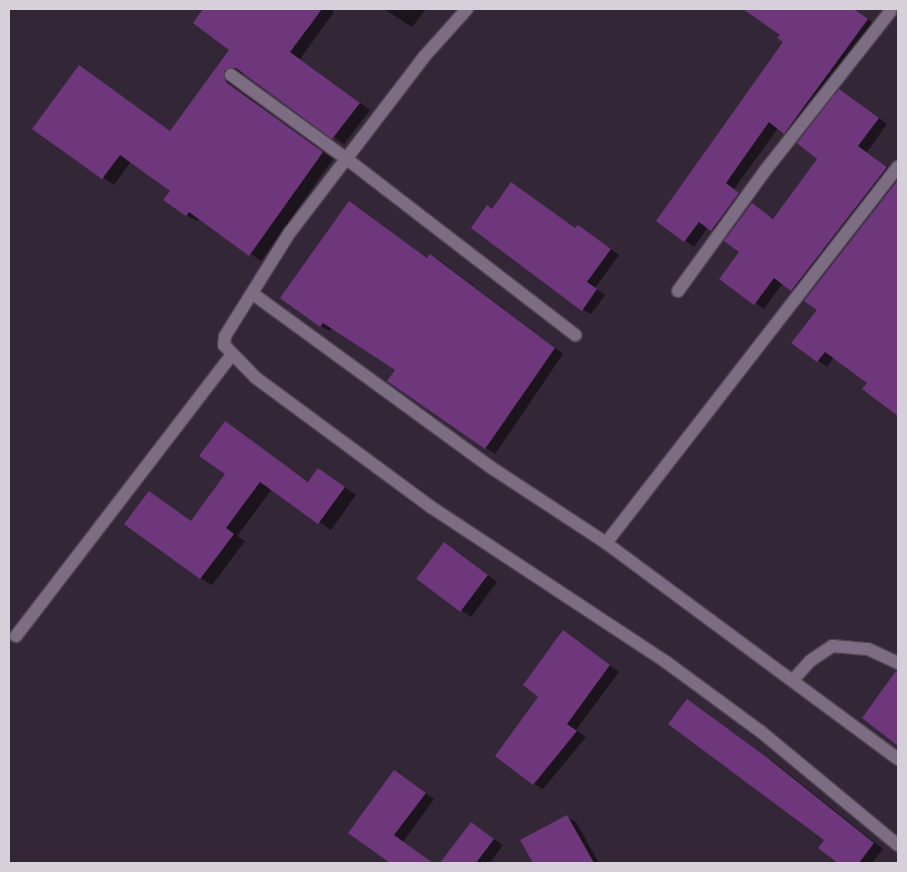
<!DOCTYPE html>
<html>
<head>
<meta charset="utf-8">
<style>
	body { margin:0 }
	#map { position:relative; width:907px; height:872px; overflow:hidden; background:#332637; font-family:Commissioner,sans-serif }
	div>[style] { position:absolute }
	.shadow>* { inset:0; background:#0007 }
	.building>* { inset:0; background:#6e377c; transform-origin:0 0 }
	.roads { filter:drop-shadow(1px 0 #504453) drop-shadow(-1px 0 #504453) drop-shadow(0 1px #504453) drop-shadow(0 -1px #504453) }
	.minor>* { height:12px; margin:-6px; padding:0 6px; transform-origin:6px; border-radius:6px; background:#7d6d82 }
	span { translate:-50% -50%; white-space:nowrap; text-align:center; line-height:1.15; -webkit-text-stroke:5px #291c2d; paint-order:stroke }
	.frame { position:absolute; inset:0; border:10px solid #d7cfda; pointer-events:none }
</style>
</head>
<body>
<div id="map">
	<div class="shadow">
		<div style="clip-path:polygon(205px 9px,330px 9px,334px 12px,300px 59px,370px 110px,344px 144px,245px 74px,238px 73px,233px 81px,237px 89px,333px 159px,261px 261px,200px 218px,197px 221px,186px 215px,171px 190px,131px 161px,114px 185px,34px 128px,79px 66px,171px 132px,231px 49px,194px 23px)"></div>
		<div style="clip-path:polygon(384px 9px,426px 9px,412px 27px)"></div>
		<div style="clip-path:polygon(762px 9px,854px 9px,876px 25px,794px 138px,778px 128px,734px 189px,747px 199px,721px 235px,708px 227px,694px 247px,658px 221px,785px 42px,781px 35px,756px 17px)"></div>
		<div style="clip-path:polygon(849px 96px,887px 124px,867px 152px,896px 173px,801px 295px,783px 283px,764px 309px,721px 279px,741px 252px,752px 205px,774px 219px,819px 159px)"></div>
		<div style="clip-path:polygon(898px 182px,898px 415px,864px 389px,868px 382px,834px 357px,827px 367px,793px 343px,818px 310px,806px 300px)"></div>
		<div style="clip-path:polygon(359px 208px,428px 259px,430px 255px,439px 260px,563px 354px,495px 454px,389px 381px,397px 370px,332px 328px,330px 331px,320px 326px)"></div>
		<div style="clip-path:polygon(493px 210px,586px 232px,619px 255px,595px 288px,605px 295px,591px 314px,583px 310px)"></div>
		<div style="clip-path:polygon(225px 423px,309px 482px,319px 469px,356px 495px,331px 530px,272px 489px,237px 536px,245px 541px,212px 585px,200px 578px,150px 492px,192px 522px,227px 474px)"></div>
		<div style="clip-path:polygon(454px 549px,497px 582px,471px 617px,418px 579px)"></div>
		<div style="clip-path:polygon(564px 632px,619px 672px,576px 730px,586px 737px,543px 789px,534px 784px)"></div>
		<div style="clip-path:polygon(898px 681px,898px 744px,863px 718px)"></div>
		<div style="clip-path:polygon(697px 707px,775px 763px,883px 849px,872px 863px,840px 863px,819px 848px,825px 840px)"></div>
		<div style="clip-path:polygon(395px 772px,434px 799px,403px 842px,433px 863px,392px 863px,350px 833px)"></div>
		<div style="clip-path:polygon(567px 817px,576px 822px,599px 863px,534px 863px,522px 841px)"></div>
		<div style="clip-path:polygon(471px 824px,503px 845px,490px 863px,442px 863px)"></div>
	</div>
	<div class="building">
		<div style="clip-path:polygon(203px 9px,322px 9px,290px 52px,360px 103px,332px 139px,236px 68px,224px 71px,226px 82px,323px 152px,249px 256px,189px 212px,186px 216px,163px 200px,170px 191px,120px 155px,102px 179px,32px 129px,79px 65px,170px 131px,229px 50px,193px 23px)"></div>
		<div style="clip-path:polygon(743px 9px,854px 9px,868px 19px,784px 134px,769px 122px,726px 183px,739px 193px,711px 231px,699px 222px,684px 242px,656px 221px,783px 42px,777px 38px,780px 35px)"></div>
		<div style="clip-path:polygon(839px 89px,879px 118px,858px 146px,887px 167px,791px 291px,774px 278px,754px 305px,719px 279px,739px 252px,724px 241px,752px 203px,773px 219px,817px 159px,797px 143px)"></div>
		<div style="clip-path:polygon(898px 180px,898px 416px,862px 389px,867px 383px,825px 352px,817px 362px,791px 343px,817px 310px,804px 301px)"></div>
		<div style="clip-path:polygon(511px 182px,575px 228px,578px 225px,611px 249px,587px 282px,597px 289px,582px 311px,471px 228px,487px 205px,492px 209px)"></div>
		<div style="clip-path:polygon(349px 201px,427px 258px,430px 254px,555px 348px,485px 449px,387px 381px,395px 370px,323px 323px,320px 327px,280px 298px)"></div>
		<div style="clip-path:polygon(225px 421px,308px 482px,318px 468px,345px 487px,318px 524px,260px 482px,226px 528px,234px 534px,200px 579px,124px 524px,149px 491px,191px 521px,225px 474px,199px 456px)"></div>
		<div style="left:444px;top:542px;width:55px;height:46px;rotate:37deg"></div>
		<div style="clip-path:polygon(563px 630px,610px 665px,567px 724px,577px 731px,533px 785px,495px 756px,538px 697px,523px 685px)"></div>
		<div style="clip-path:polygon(896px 671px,898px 671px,898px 746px,862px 718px)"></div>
		<div style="clip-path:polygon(687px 699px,765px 756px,874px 843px,859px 863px,838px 863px,818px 848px,824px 840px,668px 724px)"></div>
		<div style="clip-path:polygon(394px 770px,426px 793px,394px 835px,433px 863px,390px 863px,348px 833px)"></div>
		<div style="clip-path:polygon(567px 815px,594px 863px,533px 863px,520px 840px)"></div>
		<div style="clip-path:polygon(471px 822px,494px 839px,476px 863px,440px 863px)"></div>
	</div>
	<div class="roads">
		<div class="minor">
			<div style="left:467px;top:9px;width:64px;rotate:131.9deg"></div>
			<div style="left:424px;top:57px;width:220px;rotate:127.4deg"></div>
			<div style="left:290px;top:232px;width:123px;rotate:122deg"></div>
			<div style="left:225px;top:336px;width:9px;rotate:96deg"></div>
			<div style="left:224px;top:345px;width:46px;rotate:45.9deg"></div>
			<div style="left:256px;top:378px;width:217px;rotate:36.4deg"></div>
			<div style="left:431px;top:507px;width:282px;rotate:33.4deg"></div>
			<div style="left:666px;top:662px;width:117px;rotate:36.3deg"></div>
			<div style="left:760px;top:731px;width:179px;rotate:39.6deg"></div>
			<div style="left:231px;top:75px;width:145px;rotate:36deg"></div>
			<div style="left:348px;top:160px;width:287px;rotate:37.6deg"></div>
			<div style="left:678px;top:291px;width:147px;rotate:-54.1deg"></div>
			<div style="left:764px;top:172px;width:204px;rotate:-51.8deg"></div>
			<div style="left:253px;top:294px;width:296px;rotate:36.1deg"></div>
			<div style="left:492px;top:468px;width:136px;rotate:33.3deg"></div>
			<div style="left:606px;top:543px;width:363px;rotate:36.5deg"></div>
			<div style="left:606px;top:543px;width:476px;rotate:-52.2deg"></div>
			<div style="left:16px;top:636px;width:354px;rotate:-52.5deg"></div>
			<div style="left:793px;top:680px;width:25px;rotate:-48deg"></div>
			<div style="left:810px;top:661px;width:27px;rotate:-34deg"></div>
			<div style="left:832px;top:646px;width:36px;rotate:5deg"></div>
			<div style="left:868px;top:649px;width:33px;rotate:25deg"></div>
		</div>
	</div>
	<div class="frame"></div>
</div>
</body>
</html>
